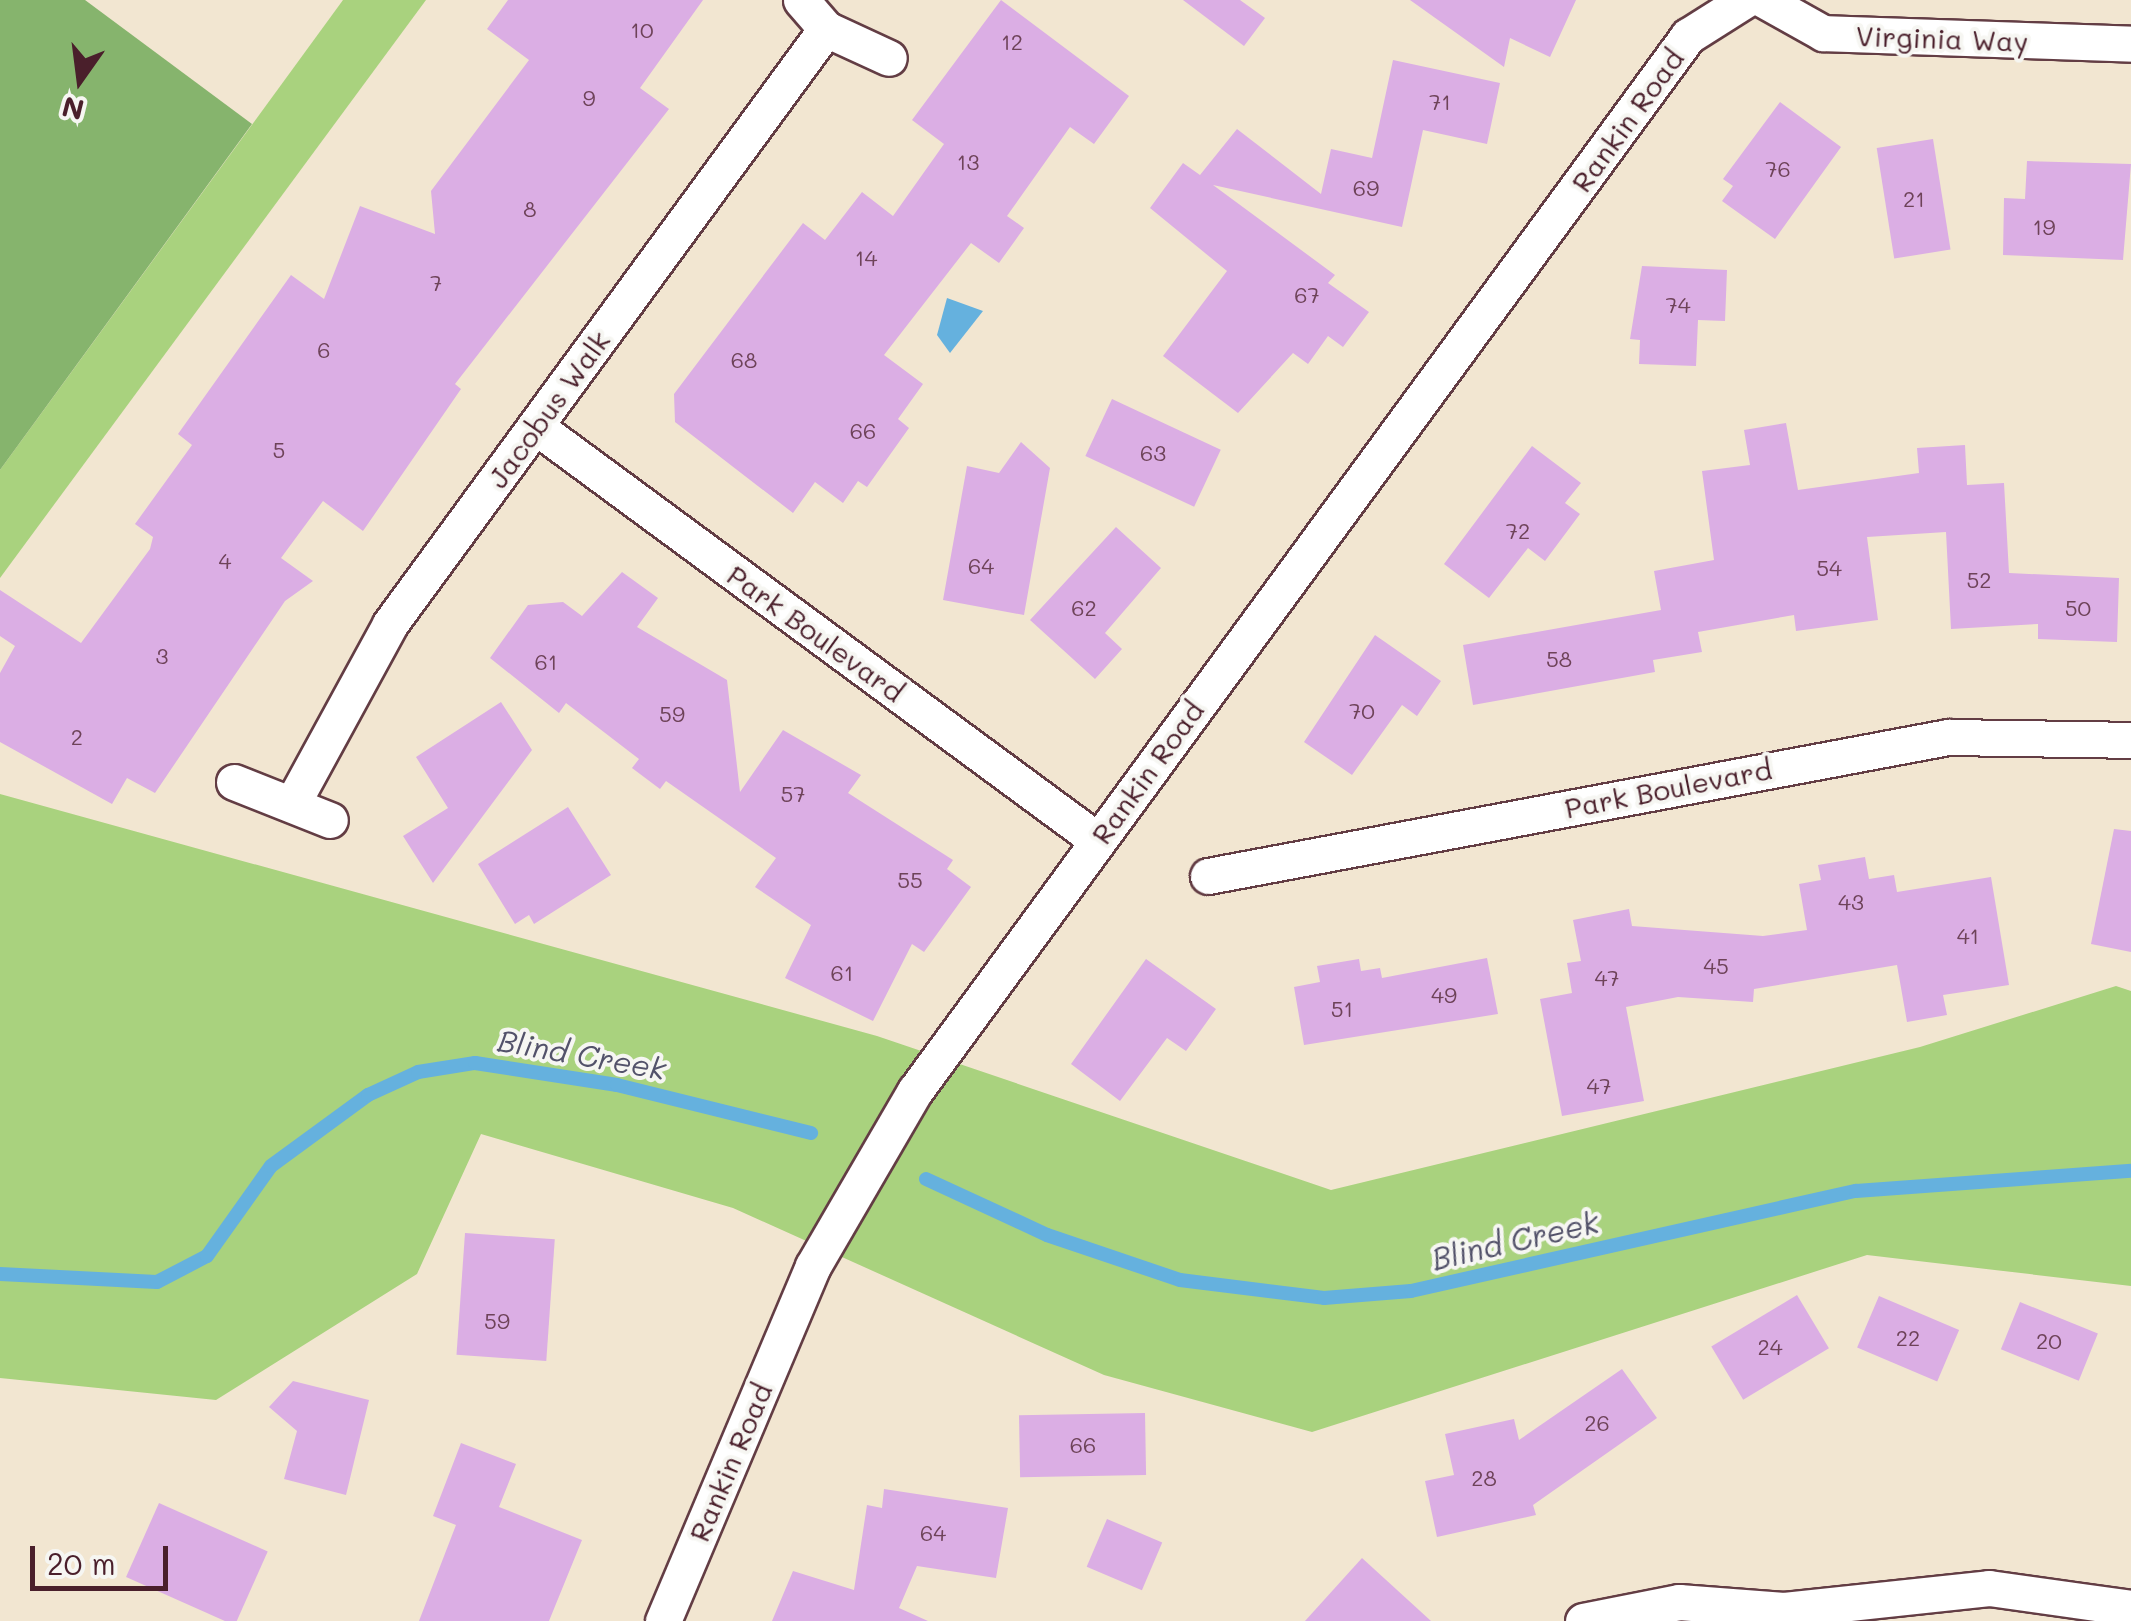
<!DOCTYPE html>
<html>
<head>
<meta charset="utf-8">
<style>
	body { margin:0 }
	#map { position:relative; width:2131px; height:1621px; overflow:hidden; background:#f2e6d1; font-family:Mali,sans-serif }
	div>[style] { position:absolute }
	.green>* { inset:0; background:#a9d27e }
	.forest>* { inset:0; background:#86b46d }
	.water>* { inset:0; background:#65b1de }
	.stream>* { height:14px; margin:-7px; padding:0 7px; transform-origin:7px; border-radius:7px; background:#65b1de }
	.building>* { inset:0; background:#dbaee4; transform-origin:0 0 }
	.roads { filter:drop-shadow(2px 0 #633d44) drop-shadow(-2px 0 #633d44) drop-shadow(0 2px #633d44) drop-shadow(0 -2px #633d44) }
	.minor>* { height:35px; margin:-17.5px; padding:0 17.5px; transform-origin:17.5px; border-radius:17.5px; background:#fff }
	span { translate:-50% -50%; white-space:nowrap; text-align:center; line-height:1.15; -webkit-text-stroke:8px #f6f6f2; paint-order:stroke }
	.number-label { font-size:22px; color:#6e4359 }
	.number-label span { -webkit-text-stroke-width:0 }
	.street-label { font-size:28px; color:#4a1f2b }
	.water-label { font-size:30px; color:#53526a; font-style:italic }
	.north { position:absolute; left:30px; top:30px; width:100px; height:100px; -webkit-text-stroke:8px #f6f6f2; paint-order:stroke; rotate:194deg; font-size:28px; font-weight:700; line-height:40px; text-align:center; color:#4a1f2b }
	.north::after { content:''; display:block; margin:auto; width:35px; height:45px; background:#4a1f2b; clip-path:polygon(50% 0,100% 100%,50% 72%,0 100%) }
	.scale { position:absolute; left:30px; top:1546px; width:138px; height:45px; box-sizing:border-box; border:5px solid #4a1f2b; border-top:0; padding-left:12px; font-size:30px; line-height:35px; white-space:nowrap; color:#4a1f2b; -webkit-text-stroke:8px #f6f6f2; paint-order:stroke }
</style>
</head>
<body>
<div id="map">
	<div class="green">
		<div style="clip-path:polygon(343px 0,426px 0,0 578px,0 470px)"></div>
		<div style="clip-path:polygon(0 794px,877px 1036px,1331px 1190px,1920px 1047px,2116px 986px,2131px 991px,2131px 1286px,1867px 1255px,1312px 1432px,1104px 1375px,733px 1208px,481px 1134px,417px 1274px,216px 1400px,0 1378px)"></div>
	</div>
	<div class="forest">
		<div style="clip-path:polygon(0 0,85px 0,252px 124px,0 470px)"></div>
	</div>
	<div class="water">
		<div style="clip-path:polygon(947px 298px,983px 311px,950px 353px,937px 335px)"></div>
	</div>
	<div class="stream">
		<div style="left:926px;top:1179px;width:133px;rotate:24.8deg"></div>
		<div style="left:1047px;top:1235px;width:140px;rotate:18.7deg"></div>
		<div style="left:1180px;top:1280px;width:145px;rotate:7.1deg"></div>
		<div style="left:1324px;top:1298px;width:87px;rotate:-4.6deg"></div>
		<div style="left:1411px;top:1291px;width:456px;rotate:-12.7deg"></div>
		<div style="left:1856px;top:1191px;width:276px;rotate:-4.2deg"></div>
		<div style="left:0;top:1274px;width:157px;rotate:2.9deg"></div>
		<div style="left:157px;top:1282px;width:56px;rotate:-27.5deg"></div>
		<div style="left:207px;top:1256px;width:110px;rotate:-54.6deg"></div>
		<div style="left:271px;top:1166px;width:120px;rotate:-36.2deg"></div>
		<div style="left:368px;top:1095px;width:55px;rotate:-24.7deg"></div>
		<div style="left:418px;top:1072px;width:58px;rotate:-9deg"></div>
		<div style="left:475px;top:1063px;width:144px;rotate:8.8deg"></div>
		<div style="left:617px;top:1085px;width:200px;rotate:13.9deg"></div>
	</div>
	<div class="building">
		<div style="clip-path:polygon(508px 0,703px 0,640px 88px,669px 109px,455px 384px,461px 389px,363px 531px,323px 501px,281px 558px,313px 581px,285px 601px,155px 793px,127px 778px,112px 804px,0 742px,0 673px,15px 646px,0 636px,0 590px,81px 643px,150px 549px,153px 537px,135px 524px,192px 445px,178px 434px,291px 275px,324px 299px,360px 206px,435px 234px,431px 191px,529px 60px,487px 29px)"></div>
		<div style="clip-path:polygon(1001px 0,1129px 96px,1094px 144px,1070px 127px,1007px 216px,1024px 228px,999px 263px,971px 243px,884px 355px,923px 384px,898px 419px,909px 428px,867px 487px,858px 481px,843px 503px,815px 482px,793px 513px,675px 422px,674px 394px,803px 223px,825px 240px,862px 192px,893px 216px,944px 144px,912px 120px)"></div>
		<div style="clip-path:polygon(1183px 0,1240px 0,1265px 18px,1244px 46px)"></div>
		<div style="clip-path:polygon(1410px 0,1576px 0,1550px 57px,1510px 38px,1504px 67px)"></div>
		<div style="clip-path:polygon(1393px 60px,1500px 83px,1487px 144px,1423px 130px,1402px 227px,1213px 185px,1335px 275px,1328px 283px,1369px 312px,1343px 347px,1328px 336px,1308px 364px,1293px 353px,1238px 413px,1163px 356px,1227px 271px,1150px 208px,1183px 163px,1200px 175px,1237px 129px,1321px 194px,1331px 149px,1372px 158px)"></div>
		<div style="clip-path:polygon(1780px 102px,1841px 147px,1775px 239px,1722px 201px,1733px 186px,1723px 179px)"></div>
		<div style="left:1933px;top:139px;width:112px;height:57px;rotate:81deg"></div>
		<div style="clip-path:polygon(2027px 161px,2131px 164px,2123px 260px,2003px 255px,2004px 198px,2025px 199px)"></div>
		<div style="clip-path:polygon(1642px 266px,1727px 270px,1725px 321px,1698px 320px,1696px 366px,1639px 364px,1640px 340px,1630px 339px)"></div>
		<div style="left:1112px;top:399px;width:120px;height:63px;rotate:25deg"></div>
		<div style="clip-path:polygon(1786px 423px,1798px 490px,1919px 473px,1917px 448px,1965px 445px,1967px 485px,2004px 483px,2009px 573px,2119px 578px,2117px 642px,2038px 639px,2038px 624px,1951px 629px,1946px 532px,1867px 537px,1878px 620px,1796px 631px,1794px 615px,1698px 632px,1702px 652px,1653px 660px,1655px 672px,1473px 705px,1463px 645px,1661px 610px,1654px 571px,1714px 560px,1702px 471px,1750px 465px,1744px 430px)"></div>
		<div style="clip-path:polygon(1021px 442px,1050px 468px,1024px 615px,943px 600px,967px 466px,999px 473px)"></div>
		<div style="clip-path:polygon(1532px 446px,1581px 483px,1565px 503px,1580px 514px,1545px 561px,1528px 548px,1489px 598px,1444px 564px)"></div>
		<div style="clip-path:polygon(1116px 527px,1161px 568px,1105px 633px,1122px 649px,1095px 679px,1030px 620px)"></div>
		<div style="clip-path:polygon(622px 572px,658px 598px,637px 627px,727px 680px,740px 792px,783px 730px,861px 775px,848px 793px,953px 860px,947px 869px,971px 887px,924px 952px,912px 944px,873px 1021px,785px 978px,811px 925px,755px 887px,776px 858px,666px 781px,660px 789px,632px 768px,639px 759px,566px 703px,559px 713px,490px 658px,528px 605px,563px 602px,582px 616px)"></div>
		<div style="clip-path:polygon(1375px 635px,1441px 681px,1417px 716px,1402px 705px,1352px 775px,1304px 742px)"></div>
		<div style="clip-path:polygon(501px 702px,532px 750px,433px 883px,403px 836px,448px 808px,416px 757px)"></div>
		<div style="clip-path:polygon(568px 807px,611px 875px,534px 924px,529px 915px,515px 924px,478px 864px)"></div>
		<div style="clip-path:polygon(2114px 829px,2131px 831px,2131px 952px,2091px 944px)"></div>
		<div style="clip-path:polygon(1865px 857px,1869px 879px,1894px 875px,1897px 892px,1991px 877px,2009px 985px,1943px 995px,1947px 1015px,1907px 1022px,1897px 965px,1754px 989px,1753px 1002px,1678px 997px,1626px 1007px,1644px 1101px,1562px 1116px,1540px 999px,1572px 993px,1567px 963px,1581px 961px,1573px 920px,1629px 909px,1632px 926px,1763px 936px,1807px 930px,1799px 884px,1821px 880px,1818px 865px)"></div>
		<div style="clip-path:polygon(1487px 958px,1498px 1014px,1304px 1045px,1294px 987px,1320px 982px,1317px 966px,1359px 959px,1361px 971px,1380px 968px,1382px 978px)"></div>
		<div style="clip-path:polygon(1146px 959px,1216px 1009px,1186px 1051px,1167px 1038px,1120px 1101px,1071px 1064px)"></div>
		<div style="left:465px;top:1233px;width:90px;height:122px;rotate:4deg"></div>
		<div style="left:1797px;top:1295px;width:62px;height:100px;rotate:59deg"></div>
		<div style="left:1879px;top:1296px;width:87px;height:56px;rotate:23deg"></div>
		<div style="left:2020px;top:1302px;width:84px;height:51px;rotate:22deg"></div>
		<div style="clip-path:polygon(1622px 1369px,1657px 1418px,1533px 1505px,1536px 1515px,1437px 1537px,1425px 1481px,1454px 1475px,1445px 1434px,1514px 1419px,1519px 1440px)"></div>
		<div style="clip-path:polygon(293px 1381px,369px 1400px,346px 1495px,284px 1479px,297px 1431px,269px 1407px)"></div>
		<div style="left:1145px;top:1413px;width:62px;height:126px;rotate:89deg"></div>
		<div style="clip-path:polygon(461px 1443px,516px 1464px,499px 1507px,582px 1540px,549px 1621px,419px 1621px,456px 1525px,433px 1516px)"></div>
		<div style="clip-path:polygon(884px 1489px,1008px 1508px,996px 1578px,917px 1566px,899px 1608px,928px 1621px,772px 1621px,793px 1571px,854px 1590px,867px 1505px,882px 1508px)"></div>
		<div style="left:159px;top:1503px;width:119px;height:81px;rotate:24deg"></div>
		<div style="left:1107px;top:1519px;width:60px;height:52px;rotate:23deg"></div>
		<div style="clip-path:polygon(1362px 1558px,1431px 1621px,1305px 1621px)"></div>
	</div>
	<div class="roads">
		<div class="minor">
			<div style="left:801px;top:0;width:38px;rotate:49deg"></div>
			<div style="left:826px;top:29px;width:69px;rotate:24.7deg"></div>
			<div style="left:1764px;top:0;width:68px;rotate:29.2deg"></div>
			<div style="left:1823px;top:33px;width:308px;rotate:2deg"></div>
			<div style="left:535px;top:426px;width:698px;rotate:36.38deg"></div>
			<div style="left:234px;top:782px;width:103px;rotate:21.6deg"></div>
			<div style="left:292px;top:804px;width:205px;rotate:-61.4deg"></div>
			<div style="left:390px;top:624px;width:738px;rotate:-53.77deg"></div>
			<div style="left:1208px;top:876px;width:753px;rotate:-10.64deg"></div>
			<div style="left:1948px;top:737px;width:183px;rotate:0.9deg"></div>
			<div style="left:663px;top:1621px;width:385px;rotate:-67.1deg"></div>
			<div style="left:813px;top:1266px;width:203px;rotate:-59.8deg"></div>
			<div style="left:915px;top:1091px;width:1308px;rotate:-53.77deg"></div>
			<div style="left:1688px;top:36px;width:67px;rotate:-32.3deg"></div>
			<div style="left:1583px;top:1621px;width:98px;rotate:-11.2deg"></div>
			<div style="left:1679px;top:1602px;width:105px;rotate:4.4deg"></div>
			<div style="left:1784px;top:1610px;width:206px;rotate:-6.1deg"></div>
			<div style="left:1989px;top:1588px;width:143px;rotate:8deg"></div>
		</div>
	</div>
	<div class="number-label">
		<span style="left:642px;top:30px">10</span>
		<span style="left:1012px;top:42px">12</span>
		<span style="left:589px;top:98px">9</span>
		<span style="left:1440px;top:102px">71</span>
		<span style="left:968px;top:162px">13</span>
		<span style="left:1778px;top:169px">76</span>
		<span style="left:1366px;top:188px">69</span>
		<span style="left:1914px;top:199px">21</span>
		<span style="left:530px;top:209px">8</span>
		<span style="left:2044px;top:227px">19</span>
		<span style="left:866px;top:258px">14</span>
		<span style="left:436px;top:283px">7</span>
		<span style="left:1307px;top:295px">67</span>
		<span style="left:1678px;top:305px">74</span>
		<span style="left:324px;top:350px">6</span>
		<span style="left:744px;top:360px">68</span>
		<span style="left:863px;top:431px">66</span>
		<span style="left:279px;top:450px">5</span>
		<span style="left:1153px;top:453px">63</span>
		<span style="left:1518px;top:531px">72</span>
		<span style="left:225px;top:561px">4</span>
		<span style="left:981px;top:566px">64</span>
		<span style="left:1829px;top:568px">54</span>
		<span style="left:1979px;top:580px">52</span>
		<span style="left:1084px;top:608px">62</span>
		<span style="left:2078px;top:608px">50</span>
		<span style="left:162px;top:656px">3</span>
		<span style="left:1559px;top:659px">58</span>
		<span style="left:546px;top:662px">61</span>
		<span style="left:1362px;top:711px">70</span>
		<span style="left:672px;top:714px">59</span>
		<span style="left:77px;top:737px">2</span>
		<span style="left:793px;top:794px">57</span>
		<span style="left:910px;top:880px">55</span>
		<span style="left:1851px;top:902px">43</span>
		<span style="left:1968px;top:936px">41</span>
		<span style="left:1716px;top:966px">45</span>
		<span style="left:842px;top:973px">61</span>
		<span style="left:1607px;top:978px">47</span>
		<span style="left:1444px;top:995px">49</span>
		<span style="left:1342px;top:1009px">51</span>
		<span style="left:1599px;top:1086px">47</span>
		<span style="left:497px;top:1321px">59</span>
		<span style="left:1908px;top:1338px">22</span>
		<span style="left:2049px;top:1341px">20</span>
		<span style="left:1770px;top:1347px">24</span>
		<span style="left:1597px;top:1423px">26</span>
		<span style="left:1083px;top:1445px">66</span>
		<span style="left:1484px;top:1478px">28</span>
		<span style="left:933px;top:1533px">64</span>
	</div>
	<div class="street-label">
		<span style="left:1942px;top:38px;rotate:2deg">Virginia Way</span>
		<span style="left:1627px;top:120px;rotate:-54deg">Rankin Road</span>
		<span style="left:548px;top:409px;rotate:-54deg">Jacobus Walk</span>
		<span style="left:816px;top:633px;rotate:36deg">Park Boulevard</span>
		<span style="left:1147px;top:772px;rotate:-54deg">Rankin Road</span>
		<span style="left:1668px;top:788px;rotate:-11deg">Park Boulevard</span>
		<span style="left:730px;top:1462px;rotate:-67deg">Rankin Road</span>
	</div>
	<div class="water-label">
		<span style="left:582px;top:1054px;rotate:10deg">Blind Creek</span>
		<span style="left:1515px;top:1240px;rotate:-13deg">Blind Creek</span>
	</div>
	<div class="north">N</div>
	<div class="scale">20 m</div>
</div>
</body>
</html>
